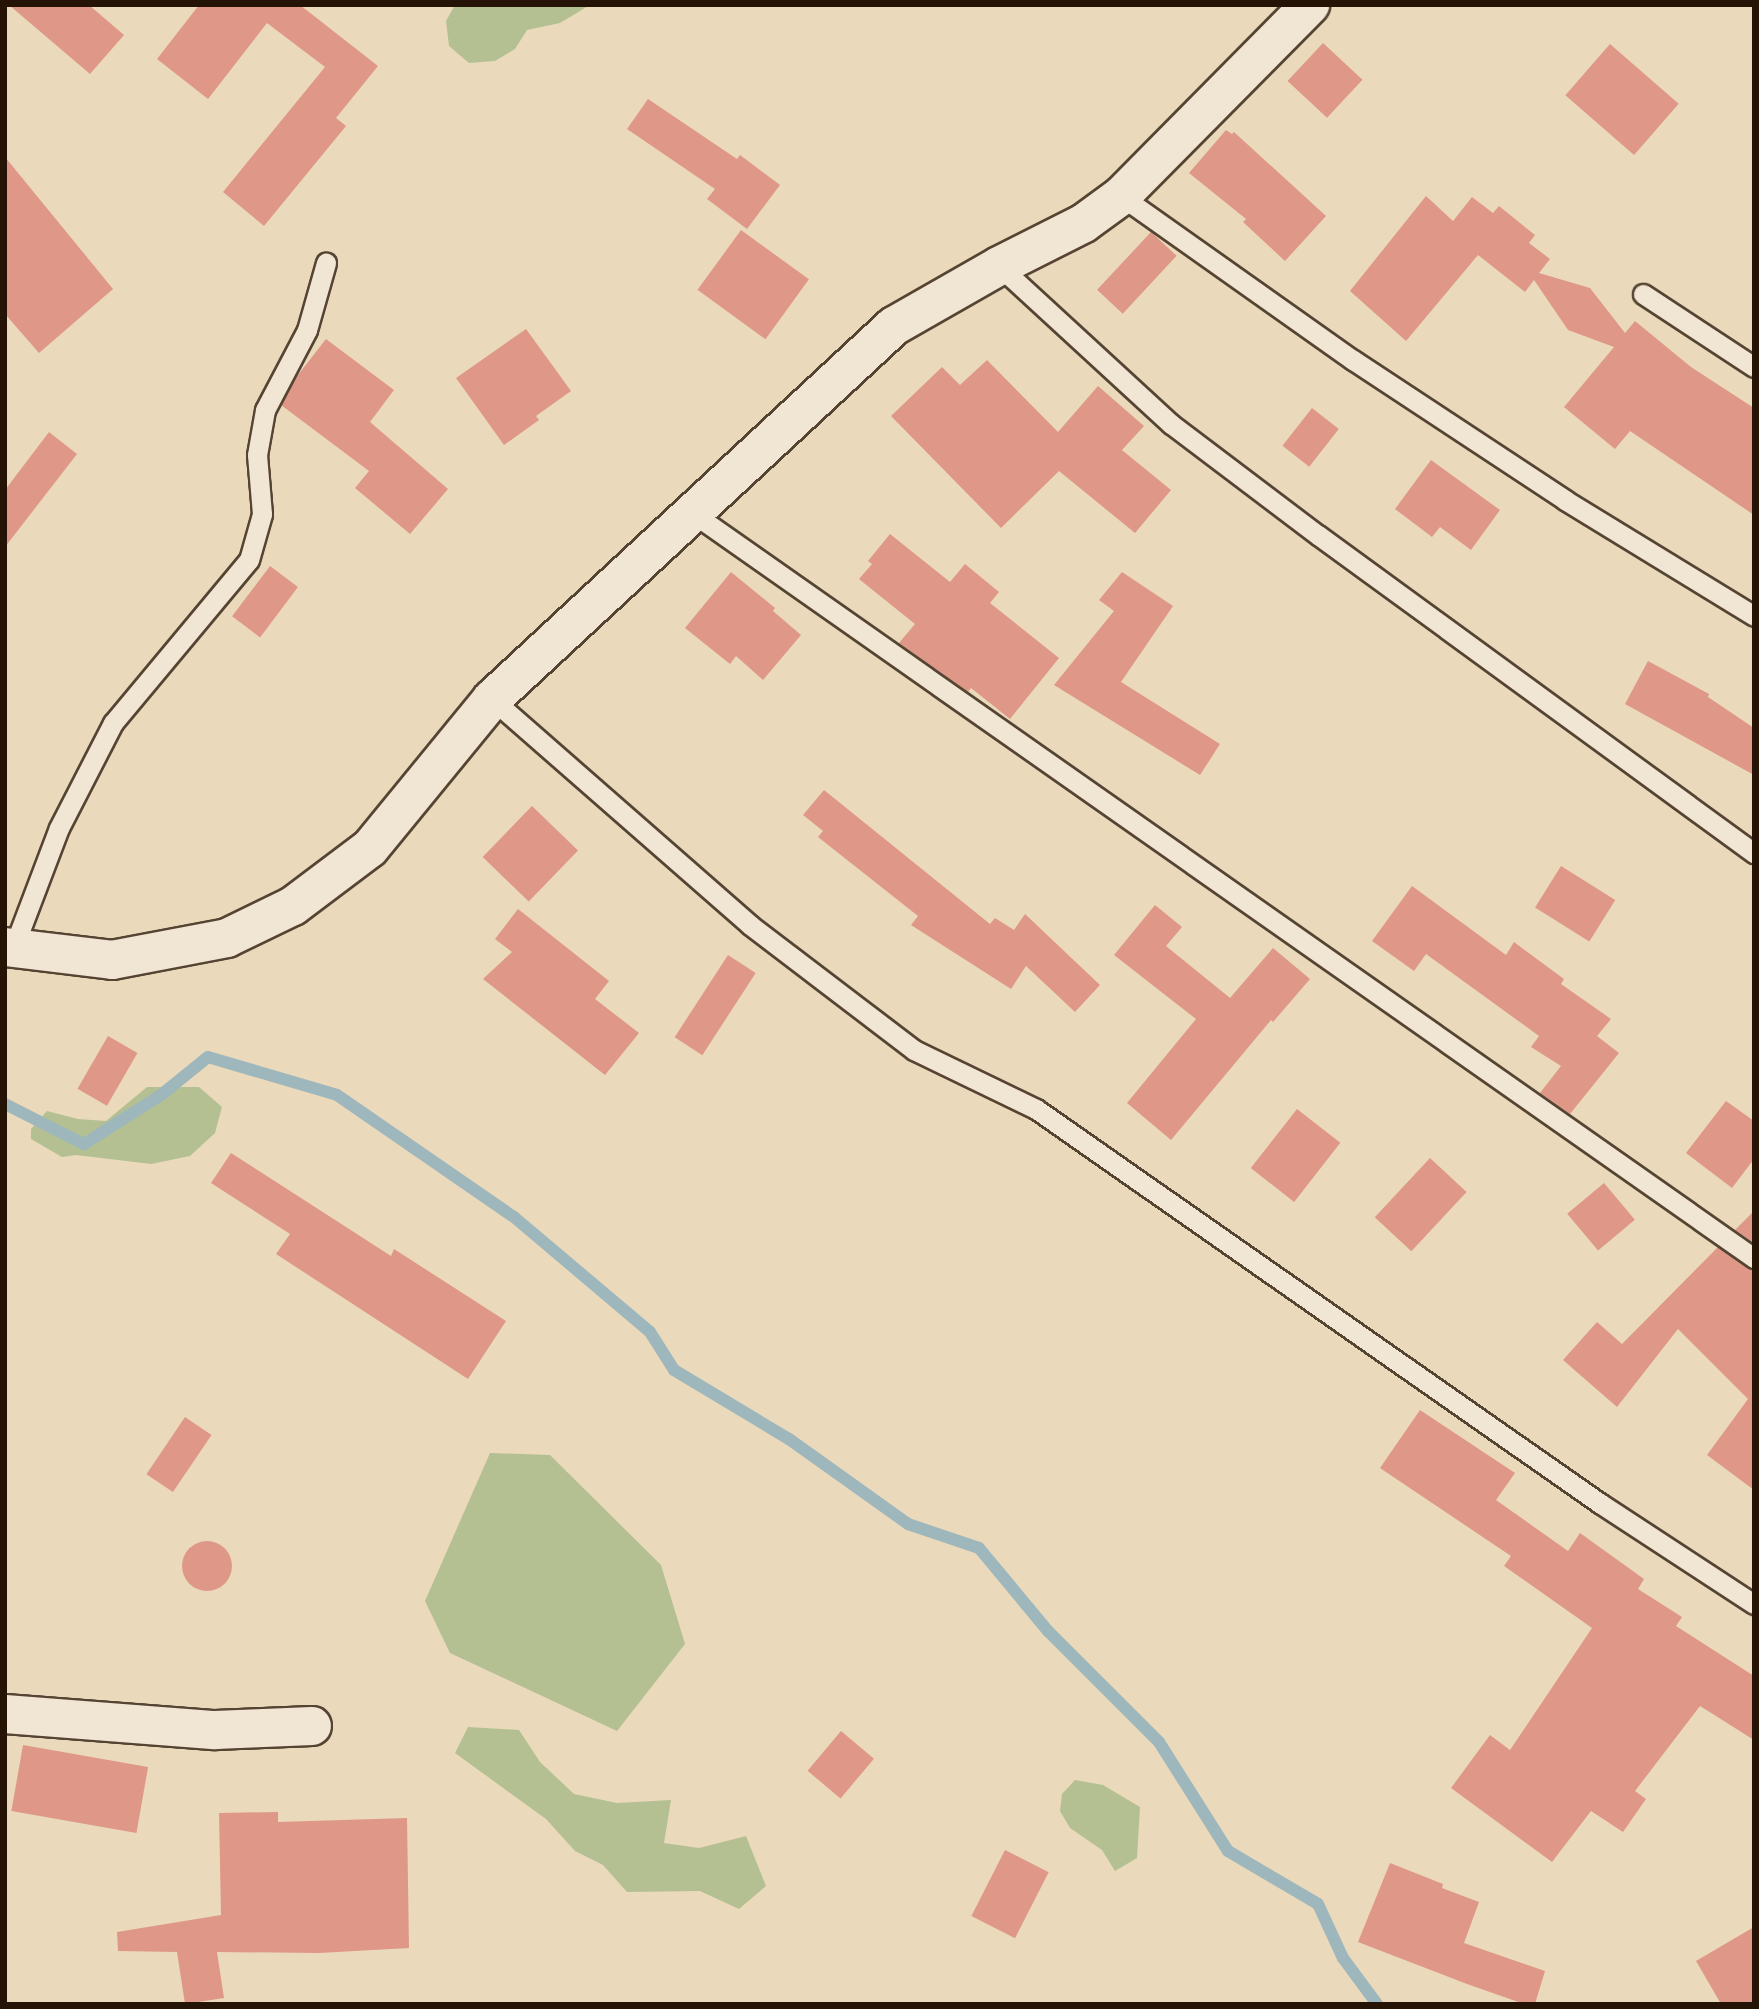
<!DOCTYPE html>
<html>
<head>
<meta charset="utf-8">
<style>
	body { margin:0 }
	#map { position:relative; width:1759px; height:2009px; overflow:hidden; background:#ead9bb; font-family:"Libre Bodoni",serif }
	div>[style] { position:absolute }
	.green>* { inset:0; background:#b5c092 }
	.stream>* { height:12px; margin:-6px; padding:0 6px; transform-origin:6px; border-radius:6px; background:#9eb7bc }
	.building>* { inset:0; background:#df9888; transform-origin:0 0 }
	.round { border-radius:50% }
	.roads { filter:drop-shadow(2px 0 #564433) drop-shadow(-2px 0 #564433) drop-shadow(0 2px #564433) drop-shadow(0 -2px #564433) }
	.lane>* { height:19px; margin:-9.5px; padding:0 9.5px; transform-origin:9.5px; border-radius:9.5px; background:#f1e6d3 }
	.street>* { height:38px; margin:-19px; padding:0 19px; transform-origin:19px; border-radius:19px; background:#f1e6d3 }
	span { translate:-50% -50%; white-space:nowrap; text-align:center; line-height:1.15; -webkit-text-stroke:7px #f1e6d3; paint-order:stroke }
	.frame { position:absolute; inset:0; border:7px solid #251306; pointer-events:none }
</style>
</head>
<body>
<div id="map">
	<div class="green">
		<div style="clip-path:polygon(455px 5px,590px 5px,560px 23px,527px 30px,515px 49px,495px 61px,469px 63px,449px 46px,446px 21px)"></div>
		<div style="clip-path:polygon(147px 1087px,199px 1087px,222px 1107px,215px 1133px,190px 1156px,151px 1164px,76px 1155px,62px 1157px,31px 1139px,31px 1129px,47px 1111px,78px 1119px,106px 1121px)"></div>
		<div style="clip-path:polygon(490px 1453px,550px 1455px,661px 1565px,685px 1644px,617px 1731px,450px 1653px,425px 1601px)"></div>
		<div style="clip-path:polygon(468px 1727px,519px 1730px,540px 1762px,574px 1794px,617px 1803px,671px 1800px,664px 1843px,699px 1848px,746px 1836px,766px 1886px,739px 1909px,700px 1891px,627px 1892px,603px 1865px,575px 1851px,546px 1819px,455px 1753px)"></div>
		<div style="clip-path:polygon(1075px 1780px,1103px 1785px,1140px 1807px,1137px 1858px,1115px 1871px,1102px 1850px,1070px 1828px,1060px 1811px,1062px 1794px)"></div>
	</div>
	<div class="stream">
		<div style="left:5px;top:1104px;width:89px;rotate:26.9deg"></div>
		<div style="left:84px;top:1144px;width:91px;rotate:-32.5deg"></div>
		<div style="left:161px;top:1095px;width:60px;rotate:-39deg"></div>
		<div style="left:208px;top:1057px;width:134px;rotate:16.4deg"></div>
		<div style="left:337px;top:1095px;width:215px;rotate:34.6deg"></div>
		<div style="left:514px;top:1217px;width:178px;rotate:40.2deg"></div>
		<div style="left:650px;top:1332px;width:45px;rotate:57.7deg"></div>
		<div style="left:674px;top:1370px;width:134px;rotate:31deg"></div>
		<div style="left:789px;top:1439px;width:146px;rotate:35.5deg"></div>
		<div style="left:908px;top:1524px;width:75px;rotate:18.7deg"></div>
		<div style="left:979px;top:1548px;width:108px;rotate:50.3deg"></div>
		<div style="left:1048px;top:1631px;width:157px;rotate:45deg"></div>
		<div style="left:1159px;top:1742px;width:129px;rotate:57.7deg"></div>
		<div style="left:1228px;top:1851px;width:104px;rotate:30.5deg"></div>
		<div style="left:1318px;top:1904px;width:60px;rotate:65.2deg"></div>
		<div style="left:1343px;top:1958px;width:57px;rotate:53.5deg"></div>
	</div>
	<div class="building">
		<div style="clip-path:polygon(9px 5px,89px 5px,124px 35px,90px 74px)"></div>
		<div style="clip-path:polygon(199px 5px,300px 5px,378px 66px,336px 118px,346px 126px,264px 226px,223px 192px,325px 67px,267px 23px,208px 99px,157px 59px)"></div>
		<div style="left:1323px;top:43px;width:54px;height:52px;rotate:43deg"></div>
		<div style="left:1610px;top:44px;width:91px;height:68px;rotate:41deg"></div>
		<div style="clip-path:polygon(648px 99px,737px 159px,740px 155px,780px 185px,747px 229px,707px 199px,715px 189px,627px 129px)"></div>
		<div style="clip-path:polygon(1226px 130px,1232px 134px,1234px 132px,1326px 216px,1285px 261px,1243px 222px,1246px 219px,1189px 173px)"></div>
		<div style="clip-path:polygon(5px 157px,113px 289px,39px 353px,5px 314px)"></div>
		<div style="clip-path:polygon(1426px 196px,1453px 221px,1472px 197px,1493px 213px,1499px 206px,1535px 235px,1529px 243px,1550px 259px,1539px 273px,1590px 288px,1625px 333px,1635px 321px,1691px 367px,1754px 408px,1754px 515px,1630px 431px,1615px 449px,1564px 407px,1614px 347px,1568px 330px,1534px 280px,1525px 292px,1478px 255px,1406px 341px,1350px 291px)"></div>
		<div style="left:741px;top:230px;width:84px;height:74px;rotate:36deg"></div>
		<div style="left:1151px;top:232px;width:35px;height:79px;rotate:43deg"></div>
		<div style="clip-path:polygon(526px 329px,571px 391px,536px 416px,539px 420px,504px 445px,456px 378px)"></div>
		<div style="clip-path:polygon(326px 339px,394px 390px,370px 422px,448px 489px,410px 534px,355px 488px,369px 471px,281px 405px,294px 380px)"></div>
		<div style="clip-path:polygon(987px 360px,1058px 432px,1098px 386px,1144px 426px,1122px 450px,1171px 490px,1135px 533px,1059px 471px,1001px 528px,891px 416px,942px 367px,960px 385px)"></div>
		<div style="left:1312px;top:408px;width:34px;height:48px;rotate:38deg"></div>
		<div style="clip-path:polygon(49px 432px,77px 454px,5px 547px,5px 490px)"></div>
		<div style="clip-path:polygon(1431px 460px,1500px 510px,1471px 550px,1440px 527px,1432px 537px,1395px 509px)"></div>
		<div style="clip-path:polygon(890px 534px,950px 582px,965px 564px,999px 592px,990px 603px,1059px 658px,1010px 719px,971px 688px,968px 692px,899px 643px,915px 624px,859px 579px,872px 564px,868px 561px)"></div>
		<div style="left:270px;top:566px;width:35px;height:63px;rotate:37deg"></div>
		<div style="clip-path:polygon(731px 572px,775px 608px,773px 611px,801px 635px,763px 680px,736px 656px,730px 664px,685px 628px)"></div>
		<div style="clip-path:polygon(1122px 572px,1173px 606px,1121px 682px,1220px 744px,1200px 775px,1054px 685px,1114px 611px,1099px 600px)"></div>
		<div style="clip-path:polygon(1648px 661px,1709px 694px,1708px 697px,1754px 728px,1754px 775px,1625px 704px)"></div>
		<div style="clip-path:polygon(824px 790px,990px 924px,995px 918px,1014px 930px,1025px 914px,1100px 985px,1075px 1012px,1026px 966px,1011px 989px,911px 925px,918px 916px,818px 837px,823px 831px,803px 815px)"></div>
		<div style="left:532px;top:806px;width:64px;height:71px;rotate:44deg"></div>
		<div style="left:1561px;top:866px;width:64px;height:49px;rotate:32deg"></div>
		<div style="clip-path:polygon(1412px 886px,1506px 955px,1514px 942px,1564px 979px,1561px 984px,1611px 1019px,1597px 1036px,1619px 1053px,1570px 1114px,1540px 1093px,1561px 1066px,1531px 1047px,1539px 1036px,1426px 954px,1414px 971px,1372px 941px)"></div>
		<div style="clip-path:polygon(1155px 905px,1182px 927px,1166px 946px,1230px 998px,1273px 948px,1310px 979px,1273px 1022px,1271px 1020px,1171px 1140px,1127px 1103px,1196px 1019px,1114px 955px)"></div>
		<div style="clip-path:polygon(518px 909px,609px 981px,595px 999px,639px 1033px,605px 1075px,483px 979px,512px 952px,495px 939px)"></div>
		<div style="left:728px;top:955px;width:33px;height:98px;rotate:33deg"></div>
		<div style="left:108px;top:1036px;width:34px;height:61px;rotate:30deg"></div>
		<div style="clip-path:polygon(1726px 1101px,1754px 1121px,1754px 1159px,1732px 1188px,1686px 1153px)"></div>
		<div style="left:1297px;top:1109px;width:55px;height:75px;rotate:38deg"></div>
		<div style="clip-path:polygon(231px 1153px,391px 1256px,394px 1249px,506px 1321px,468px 1379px,276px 1254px,290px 1234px,211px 1183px)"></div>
		<div style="left:1430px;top:1158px;width:50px;height:81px;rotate:43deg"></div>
		<div style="left:1604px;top:1183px;width:48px;height:48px;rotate:50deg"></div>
		<div style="clip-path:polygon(1754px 1211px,1754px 1243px,1735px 1230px)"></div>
		<div style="clip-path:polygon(1718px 1247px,1754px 1270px,1754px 1490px,1707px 1455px,1748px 1399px,1678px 1329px,1617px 1407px,1563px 1360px,1597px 1322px,1622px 1344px)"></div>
		<div style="clip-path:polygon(1420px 1410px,1515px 1473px,1496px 1500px,1568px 1551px,1580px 1533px,1644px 1579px,1638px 1589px,1682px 1617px,1676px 1626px,1754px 1676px,1754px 1740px,1700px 1706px,1635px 1791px,1646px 1799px,1623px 1832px,1591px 1811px,1552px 1862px,1451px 1788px,1490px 1735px,1510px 1750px,1592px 1628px,1504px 1566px,1511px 1556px,1380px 1468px)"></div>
		<div style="left:185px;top:1417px;width:32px;height:69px;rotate:34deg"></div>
		<div class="round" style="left:182px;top:1541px;width:50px;height:50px"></div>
		<div style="left:841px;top:1731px;width:43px;height:52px;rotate:40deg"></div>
		<div style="left:23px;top:1745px;width:127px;height:67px;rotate:10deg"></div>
		<div style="clip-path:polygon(278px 1812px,278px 1822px,407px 1818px,409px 1948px,319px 1953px,217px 1952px,224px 1998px,185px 2004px,177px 1952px,118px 1951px,117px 1932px,221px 1915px,219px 1813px)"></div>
		<div style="left:1005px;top:1850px;width:49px;height:74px;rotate:27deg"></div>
		<div style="clip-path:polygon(1390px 1863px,1443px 1884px,1442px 1888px,1479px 1902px,1464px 1943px,1545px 1971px,1535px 2004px,1524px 2004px,1467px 1984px,1358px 1942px)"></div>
		<div style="clip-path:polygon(1754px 1927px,1754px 2004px,1721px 2004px,1696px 1961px)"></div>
	</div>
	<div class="roads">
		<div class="lane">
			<div style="left:1121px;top:196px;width:284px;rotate:35.3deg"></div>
			<div style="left:1353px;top:360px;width:254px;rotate:33.4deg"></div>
			<div style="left:1565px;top:500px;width:222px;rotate:31.5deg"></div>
			<div style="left:999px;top:266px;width:234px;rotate:42.6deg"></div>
			<div style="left:1171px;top:424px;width:184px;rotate:37.1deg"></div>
			<div style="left:1318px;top:535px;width:540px;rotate:36.11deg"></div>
			<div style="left:1643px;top:294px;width:133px;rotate:33.3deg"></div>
			<div style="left:691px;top:512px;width:1299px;rotate:35.06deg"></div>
			<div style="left:492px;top:699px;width:343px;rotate:41.2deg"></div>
			<div style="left:750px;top:925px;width:206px;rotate:37.3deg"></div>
			<div style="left:914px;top:1050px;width:136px;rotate:25.8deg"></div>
			<div style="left:1036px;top:1109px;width:689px;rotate:34.96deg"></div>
			<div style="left:1601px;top:1504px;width:183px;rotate:33.2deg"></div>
			<div style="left:13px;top:949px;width:129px;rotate:-69.2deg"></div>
			<div style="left:59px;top:828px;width:118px;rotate:-62.8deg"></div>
			<div style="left:113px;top:723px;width:212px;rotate:-50.2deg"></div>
			<div style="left:249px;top:560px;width:48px;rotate:-74.2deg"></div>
			<div style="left:262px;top:514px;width:59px;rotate:-94.8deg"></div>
			<div style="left:257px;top:455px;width:46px;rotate:-79.9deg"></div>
			<div style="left:265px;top:410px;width:90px;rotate:-62.3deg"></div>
			<div style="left:307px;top:330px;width:70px;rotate:-74.2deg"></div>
		</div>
		<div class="street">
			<div style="left:5px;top:947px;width:108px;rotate:6.9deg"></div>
			<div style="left:112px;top:960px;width:117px;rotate:-10.8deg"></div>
			<div style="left:227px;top:938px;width:73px;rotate:-25.9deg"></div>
			<div style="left:293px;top:906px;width:96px;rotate:-37deg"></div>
			<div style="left:370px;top:848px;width:193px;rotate:-50.7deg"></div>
			<div style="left:492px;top:699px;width:548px;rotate:-42.86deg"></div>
			<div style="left:894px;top:326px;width:121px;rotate:-29.7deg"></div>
			<div style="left:999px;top:266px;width:95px;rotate:-26.8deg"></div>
			<div style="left:1084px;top:223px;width:46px;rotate:-36.1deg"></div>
			<div style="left:1121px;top:196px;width:269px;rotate:-45.3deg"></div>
			<div style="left:5px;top:1714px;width:211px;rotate:4.4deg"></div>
			<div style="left:215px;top:1730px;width:97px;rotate:-2.4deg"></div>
		</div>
	</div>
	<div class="frame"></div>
</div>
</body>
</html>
